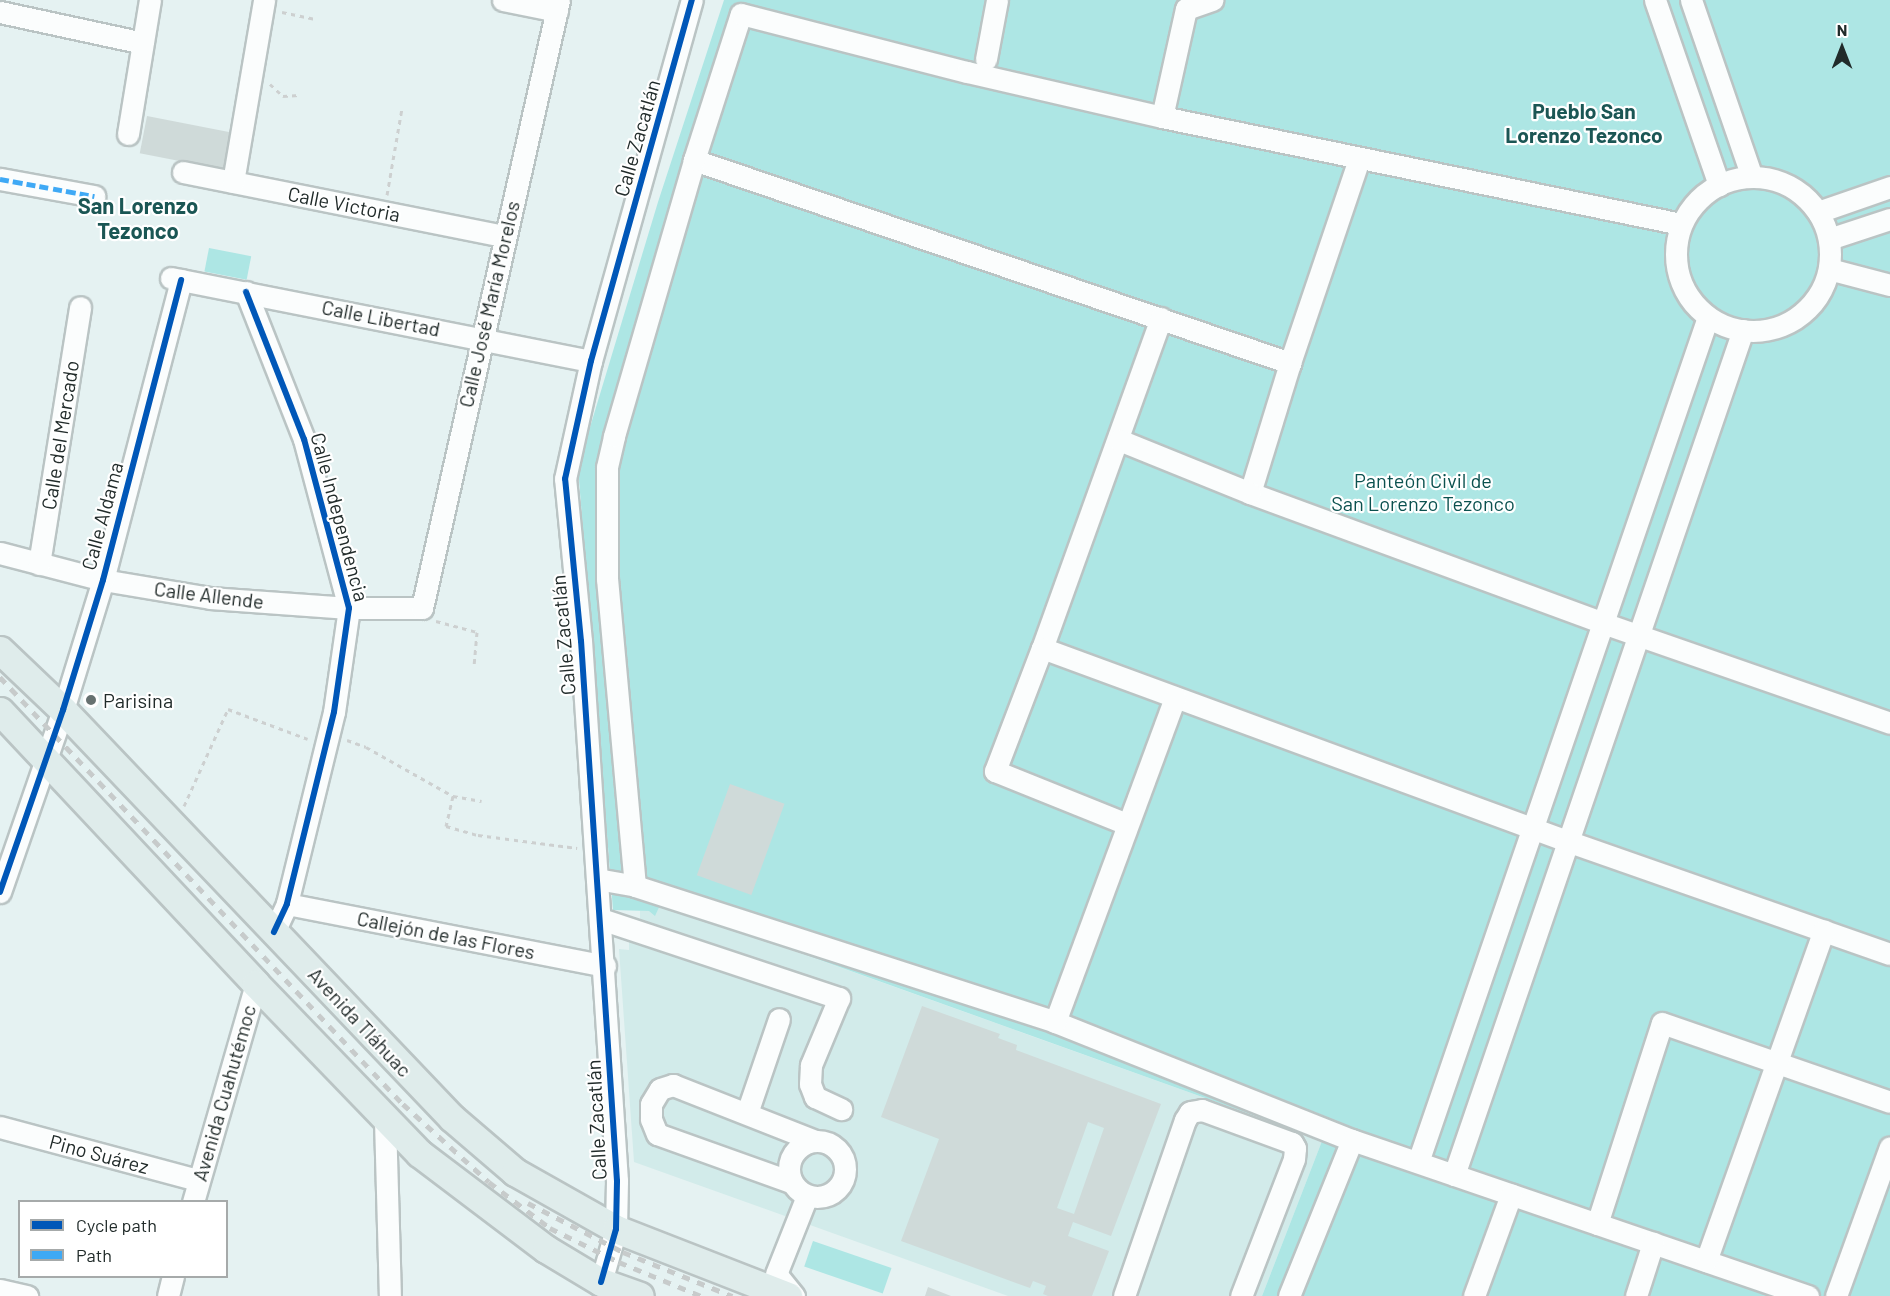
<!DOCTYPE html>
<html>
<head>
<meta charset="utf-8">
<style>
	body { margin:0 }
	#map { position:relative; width:1890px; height:1296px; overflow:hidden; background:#e5f2f2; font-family:Barlow,sans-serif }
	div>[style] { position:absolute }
	.built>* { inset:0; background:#d2ebea }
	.green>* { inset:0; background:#ade6e4; transform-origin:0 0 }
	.building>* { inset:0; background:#cfdad9; transform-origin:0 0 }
	.path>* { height:3px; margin-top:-1.5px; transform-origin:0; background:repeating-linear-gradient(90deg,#cdd0d0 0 4.5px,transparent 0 9px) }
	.roads { filter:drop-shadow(2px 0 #bac4c4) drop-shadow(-2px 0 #bac4c4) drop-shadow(0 2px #bac4c4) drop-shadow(0 -2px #bac4c4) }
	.minor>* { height:21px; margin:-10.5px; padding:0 10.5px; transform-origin:10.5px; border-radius:10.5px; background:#fbfdfd }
	.minor>.ring { margin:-10.5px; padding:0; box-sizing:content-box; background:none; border:21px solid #fbfdfd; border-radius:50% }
	.major>* { height:27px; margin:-13.5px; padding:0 13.5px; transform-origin:13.5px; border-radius:13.5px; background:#dfeceb }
	.rail>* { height:4.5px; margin-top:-2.25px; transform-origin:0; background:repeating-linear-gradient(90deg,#c7cbcb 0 8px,transparent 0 16px) }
	.quiet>* { height:4.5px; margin-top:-2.25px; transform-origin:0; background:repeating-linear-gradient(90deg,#3fa9f5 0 9px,transparent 0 13.5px) }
	.cycleway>* { height:6px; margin:-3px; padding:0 3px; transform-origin:3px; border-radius:3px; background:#0057b8 }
	.dots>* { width:16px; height:16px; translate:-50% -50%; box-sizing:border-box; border:3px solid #fff; border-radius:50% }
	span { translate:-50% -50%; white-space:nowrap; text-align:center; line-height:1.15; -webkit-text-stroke:4.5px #fff; paint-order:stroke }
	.street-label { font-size:20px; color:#212b2a }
	.park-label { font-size:20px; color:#0b514f }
	.poi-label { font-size:20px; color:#212b2a }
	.left { translate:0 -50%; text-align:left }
	.neighbourhood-label { font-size:21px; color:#1b5654; font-weight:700 }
	.quarter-label { font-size:22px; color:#1b5654; font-weight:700 }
	.legend { position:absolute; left:18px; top:1200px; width:210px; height:78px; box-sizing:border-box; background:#fff; border:2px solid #a6aaaa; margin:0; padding:8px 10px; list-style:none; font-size:18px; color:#212b2a }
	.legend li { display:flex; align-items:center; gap:12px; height:30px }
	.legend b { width:30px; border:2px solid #a6aaaa }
	.north { position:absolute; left:1812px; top:18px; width:60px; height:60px; -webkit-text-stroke:4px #fff; paint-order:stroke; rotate:0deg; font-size:16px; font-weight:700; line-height:24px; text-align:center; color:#212b2a }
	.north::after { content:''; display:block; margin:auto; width:21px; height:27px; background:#212b2a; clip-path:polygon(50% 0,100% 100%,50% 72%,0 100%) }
</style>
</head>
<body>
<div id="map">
	<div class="built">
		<div style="clip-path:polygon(660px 903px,1300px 1132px,1318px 1135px,1322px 1141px,1262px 1296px,1008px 1296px,634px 1162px,619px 949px,629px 950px,629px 933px,640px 933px,640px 910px,649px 911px)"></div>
	</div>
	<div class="green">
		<div style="clip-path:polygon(724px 0,1890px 0,1890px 1296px,1262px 1296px,1322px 1141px,1318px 1135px,1300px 1132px,661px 903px,655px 916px,649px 911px,613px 910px,578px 467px,658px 202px)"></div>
		<div style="left:209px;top:248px;width:43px;height:24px;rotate:11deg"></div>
		<div style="left:813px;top:1241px;width:83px;height:27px;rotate:19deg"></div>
	</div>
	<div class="building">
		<div style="left:147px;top:116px;width:86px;height:38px;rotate:11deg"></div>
		<div style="left:730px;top:784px;width:58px;height:97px;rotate:20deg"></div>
		<div style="clip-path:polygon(evenodd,922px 1006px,1000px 1034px,998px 1038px,1017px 1045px,1016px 1050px,1161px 1104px,1111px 1236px,1073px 1222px,1068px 1236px,1109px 1251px,1092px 1296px,1048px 1296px,1043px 1294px,1046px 1286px,1033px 1281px,1030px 1288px,901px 1241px,939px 1139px,881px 1117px,922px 1006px,1088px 1122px,1104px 1128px,1074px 1214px,1057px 1208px,1088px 1122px)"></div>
		<div style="clip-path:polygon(928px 1287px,951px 1296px,925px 1296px)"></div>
	</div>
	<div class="path">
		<div style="left:282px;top:12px;width:34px;rotate:12deg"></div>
		<div style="left:270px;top:84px;width:18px;rotate:43deg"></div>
		<div style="left:283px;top:96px;width:16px;rotate:-4deg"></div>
		<div style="left:387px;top:195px;width:88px;rotate:-80.2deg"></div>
		<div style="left:436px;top:621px;width:42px;rotate:15deg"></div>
		<div style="left:477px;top:632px;width:32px;rotate:95deg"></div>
		<div style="left:347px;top:740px;width:20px;rotate:20deg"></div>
		<div style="left:366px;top:747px;width:100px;rotate:29.4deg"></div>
		<div style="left:453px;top:796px;width:31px;rotate:103deg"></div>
		<div style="left:446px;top:826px;width:33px;rotate:16deg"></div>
		<div style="left:478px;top:835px;width:100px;rotate:7.5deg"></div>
		<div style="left:453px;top:796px;width:29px;rotate:10deg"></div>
		<div style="left:184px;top:806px;width:107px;rotate:-65.6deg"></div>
		<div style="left:228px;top:709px;width:85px;rotate:20.6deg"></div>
	</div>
	<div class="roads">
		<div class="minor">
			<div style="left:503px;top:0;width:55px;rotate:11.5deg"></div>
			<div style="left:1655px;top:0;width:196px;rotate:70.9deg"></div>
			<div style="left:1691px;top:0;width:187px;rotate:71deg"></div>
			<div style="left:0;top:12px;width:146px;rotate:12.2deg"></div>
			<div style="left:986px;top:59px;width:60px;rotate:-79.4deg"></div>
			<div style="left:1162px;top:117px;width:111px;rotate:-77.5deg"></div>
			<div style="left:1186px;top:9px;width:28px;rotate:-19deg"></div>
			<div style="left:128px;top:134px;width:136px;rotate:-80.7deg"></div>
			<div style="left:1359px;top:159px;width:215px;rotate:108.7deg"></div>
			<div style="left:1290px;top:363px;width:136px;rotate:107.1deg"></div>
			<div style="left:1250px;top:493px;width:376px;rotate:20.2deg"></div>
			<div style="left:1603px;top:623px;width:304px;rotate:19.2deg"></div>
			<div style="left:694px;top:160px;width:630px;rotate:18.81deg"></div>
			<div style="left:183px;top:172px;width:327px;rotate:11.3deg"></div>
			<div class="ring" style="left:1676px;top:177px;width:133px;height:133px"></div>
			<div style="left:0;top:179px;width:96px;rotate:10.3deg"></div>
			<div style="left:233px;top:182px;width:185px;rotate:-80.3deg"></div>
			<div style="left:1818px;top:212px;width:76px;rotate:-19.1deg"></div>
			<div style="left:1829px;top:239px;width:64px;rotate:-18.2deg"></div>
			<div style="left:1829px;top:269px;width:63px;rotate:14.7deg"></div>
			<div style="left:171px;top:278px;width:428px;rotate:11.2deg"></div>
			<div style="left:246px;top:292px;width:158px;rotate:68.5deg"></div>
			<div style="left:304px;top:439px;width:175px;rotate:75.1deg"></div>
			<div style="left:349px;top:608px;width:105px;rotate:98.2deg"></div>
			<div style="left:334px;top:712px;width:198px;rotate:103.8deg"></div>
			<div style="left:287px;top:904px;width:31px;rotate:115deg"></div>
			<div style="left:1161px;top:318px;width:351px;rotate:109.8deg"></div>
			<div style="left:1042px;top:648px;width:559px;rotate:20.18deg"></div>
			<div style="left:1567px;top:841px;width:342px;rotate:19.3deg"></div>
			<div style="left:1119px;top:440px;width:141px;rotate:22deg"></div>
			<div style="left:0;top:553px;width:106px;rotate:14.7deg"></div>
			<div style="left:103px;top:580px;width:109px;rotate:9.5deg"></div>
			<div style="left:210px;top:598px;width:139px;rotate:4.1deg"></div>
			<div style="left:349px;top:608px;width:73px"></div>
			<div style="left:422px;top:608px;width:623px;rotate:-77.3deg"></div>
			<div style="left:39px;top:564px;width:260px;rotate:-80.9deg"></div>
			<div style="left:1042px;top:648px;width:132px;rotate:110.9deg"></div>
			<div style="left:995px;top:771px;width:142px;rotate:21.9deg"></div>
			<div style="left:597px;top:879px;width:39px;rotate:10deg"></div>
			<div style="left:635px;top:886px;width:441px;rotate:17.9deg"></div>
			<div style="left:1055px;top:1022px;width:320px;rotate:21.7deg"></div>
			<div style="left:1352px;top:1140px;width:482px;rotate:18.9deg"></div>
			<div style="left:635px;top:886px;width:308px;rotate:-95.2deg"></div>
			<div style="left:607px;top:579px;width:112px;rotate:-90deg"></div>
			<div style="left:607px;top:467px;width:32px;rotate:-77deg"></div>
			<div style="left:614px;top:436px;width:287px;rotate:-73.8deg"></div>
			<div style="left:694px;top:160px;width:153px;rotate:-72.2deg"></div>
			<div style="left:741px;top:14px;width:233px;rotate:14.4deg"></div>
			<div style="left:967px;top:72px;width:200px;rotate:13deg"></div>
			<div style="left:1162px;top:117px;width:530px;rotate:11.65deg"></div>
			<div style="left:0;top:892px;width:193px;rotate:-70.9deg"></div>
			<div style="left:63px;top:710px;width:136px;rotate:-72.9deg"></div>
			<div style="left:103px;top:580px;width:310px;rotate:-75.4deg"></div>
			<div style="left:287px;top:904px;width:324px;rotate:11deg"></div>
			<div style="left:601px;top:919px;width:251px;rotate:18.4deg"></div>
			<div style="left:839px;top:998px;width:73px;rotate:112.7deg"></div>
			<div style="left:811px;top:1065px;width:19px;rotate:93deg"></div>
			<div style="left:810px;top:1084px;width:14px;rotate:69deg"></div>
			<div style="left:815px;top:1097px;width:29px;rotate:25deg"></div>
			<div style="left:1055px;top:1022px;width:346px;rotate:-69.7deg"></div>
			<div style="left:747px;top:1113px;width:99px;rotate:-71.2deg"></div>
			<div style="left:385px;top:1120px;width:176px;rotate:88.4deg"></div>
			<div style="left:0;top:1127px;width:205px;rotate:15deg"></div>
			<div class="ring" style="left:789px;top:1141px;width:35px;height:35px"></div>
			<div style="left:1418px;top:1162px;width:893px;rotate:-71.06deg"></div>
			<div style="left:1454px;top:1175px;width:893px;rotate:-71.12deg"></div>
			<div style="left:791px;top:1182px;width:142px;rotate:-160.3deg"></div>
			<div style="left:657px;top:1134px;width:16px;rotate:-112deg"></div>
			<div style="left:651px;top:1119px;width:15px;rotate:-90deg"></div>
			<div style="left:651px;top:1104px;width:17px;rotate:-59deg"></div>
			<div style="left:660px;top:1089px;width:14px;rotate:-17deg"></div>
			<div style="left:673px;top:1085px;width:153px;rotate:21.5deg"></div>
			<div style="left:193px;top:1202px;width:227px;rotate:-73.9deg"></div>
			<div style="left:1597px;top:1224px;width:211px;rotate:-72.1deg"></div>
			<div style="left:1662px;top:1023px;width:241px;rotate:19.1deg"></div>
			<div style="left:1706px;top:1261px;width:351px;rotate:-70.4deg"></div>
			<div style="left:601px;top:1282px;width:55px;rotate:-74.2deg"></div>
			<div style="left:616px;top:1229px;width:48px;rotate:-88.8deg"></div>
			<div style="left:617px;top:1181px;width:541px;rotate:-93.81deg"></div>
			<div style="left:581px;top:641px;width:163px;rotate:-95.6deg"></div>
			<div style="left:565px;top:479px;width:121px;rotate:-77.6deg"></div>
			<div style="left:591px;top:361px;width:375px;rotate:-74.4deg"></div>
			<div style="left:0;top:1290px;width:28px;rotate:13deg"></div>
			<div style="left:168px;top:1296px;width:21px;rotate:-76deg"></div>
			<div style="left:794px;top:1296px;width:28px;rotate:-129deg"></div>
			<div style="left:776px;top:1274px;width:84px;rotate:-68.3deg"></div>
			<div style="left:1124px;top:1296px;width:186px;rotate:-70.9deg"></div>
			<div style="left:1185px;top:1120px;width:9px;rotate:-58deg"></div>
			<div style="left:1190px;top:1112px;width:12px;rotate:-9deg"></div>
			<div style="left:1202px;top:1110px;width:96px;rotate:20.1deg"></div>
			<div style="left:1292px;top:1143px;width:6px;rotate:59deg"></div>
			<div style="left:1295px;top:1148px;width:11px;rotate:95deg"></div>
			<div style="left:1294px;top:1159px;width:147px;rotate:111.1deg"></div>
			<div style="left:1289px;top:1296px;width:168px;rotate:-68deg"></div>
			<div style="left:1474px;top:1296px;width:108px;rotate:-69.9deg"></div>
			<div style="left:1636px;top:1296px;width:56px;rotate:-72.2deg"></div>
			<div style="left:1836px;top:1296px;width:158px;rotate:-70.1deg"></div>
		</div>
		<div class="major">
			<div style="left:0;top:650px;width:87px;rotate:43.6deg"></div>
			<div style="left:63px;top:710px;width:564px;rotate:46.37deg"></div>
			<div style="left:452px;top:1118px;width:83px;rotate:40.6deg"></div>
			<div style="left:515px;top:1172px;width:116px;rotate:29.4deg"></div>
			<div style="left:616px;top:1229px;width:185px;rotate:21.3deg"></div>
			<div style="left:0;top:711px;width:374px;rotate:46.8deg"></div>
			<div style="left:256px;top:984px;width:235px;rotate:46deg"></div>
			<div style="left:419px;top:1153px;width:159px;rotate:37.1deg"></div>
			<div style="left:546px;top:1249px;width:64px;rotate:31deg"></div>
			<div style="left:601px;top:1282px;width:41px;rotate:19.7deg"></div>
		</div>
	</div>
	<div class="rail">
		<div style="left:0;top:677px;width:587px;rotate:46.66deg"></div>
		<div style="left:403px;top:1104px;width:116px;rotate:42.2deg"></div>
		<div style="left:489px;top:1182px;width:76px;rotate:37deg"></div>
		<div style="left:550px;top:1228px;width:77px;rotate:26.2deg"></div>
		<div style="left:619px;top:1262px;width:89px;rotate:22.5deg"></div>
		<div style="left:528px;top:1203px;width:107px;rotate:27.3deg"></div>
		<div style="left:623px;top:1252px;width:118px;rotate:22deg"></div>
	</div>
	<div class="quiet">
		<div style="left:0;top:179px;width:96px;rotate:10.3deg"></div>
	</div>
	<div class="cycleway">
		<div style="left:246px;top:292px;width:158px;rotate:68.5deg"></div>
		<div style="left:304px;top:439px;width:175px;rotate:75.1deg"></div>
		<div style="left:349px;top:608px;width:105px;rotate:98.2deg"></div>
		<div style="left:334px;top:712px;width:198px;rotate:103.8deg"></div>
		<div style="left:287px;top:904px;width:31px;rotate:115deg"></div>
		<div style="left:0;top:892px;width:193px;rotate:-70.9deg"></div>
		<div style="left:63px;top:710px;width:136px;rotate:-72.9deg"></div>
		<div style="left:103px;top:580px;width:310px;rotate:-75.4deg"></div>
		<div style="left:601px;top:1282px;width:55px;rotate:-74.2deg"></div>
		<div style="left:616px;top:1229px;width:48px;rotate:-88.8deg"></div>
		<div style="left:617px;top:1181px;width:541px;rotate:-93.81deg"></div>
		<div style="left:581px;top:641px;width:163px;rotate:-95.6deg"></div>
		<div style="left:565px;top:479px;width:121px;rotate:-77.6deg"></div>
		<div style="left:591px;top:361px;width:375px;rotate:-74.4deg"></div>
	</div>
	<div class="dots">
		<div style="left:91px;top:700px;background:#667170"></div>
	</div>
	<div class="street-label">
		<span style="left:637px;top:138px;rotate:-74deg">Calle Zacatlán</span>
		<span style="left:344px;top:204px;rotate:11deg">Calle Victoria</span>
		<span style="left:489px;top:304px;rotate:-77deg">Calle José María Morelos</span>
		<span style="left:381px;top:318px;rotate:11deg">Calle Libertad</span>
		<span style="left:60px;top:435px;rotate:-81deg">Calle del Mercado</span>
		<span style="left:102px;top:516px;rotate:-75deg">Calle Aldama</span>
		<span style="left:340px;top:517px;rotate:75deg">Calle Independencia</span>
		<span style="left:209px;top:595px;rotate:7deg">Calle Allende</span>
		<span style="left:563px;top:635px;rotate:-95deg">Calle Zacatlán</span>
		<span style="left:446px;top:935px;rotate:11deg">Callejón de las Flores</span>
		<span style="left:360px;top:1022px;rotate:47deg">Avenida Tláhuac</span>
		<span style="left:224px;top:1093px;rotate:-74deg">Avenida Cuahutémoc</span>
		<span style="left:596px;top:1120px;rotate:-93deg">Calle Zacatlán</span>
		<span style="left:99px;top:1154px;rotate:15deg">Pino Suárez</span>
	</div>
	<div class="park-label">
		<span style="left:1423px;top:492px">Panteón Civil de<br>San Lorenzo Tezonco</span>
	</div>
	<div class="poi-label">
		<span class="left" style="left:103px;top:700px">Parisina</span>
	</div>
	<div class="neighbourhood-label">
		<span style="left:1584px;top:123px">Pueblo San<br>Lorenzo Tezonco</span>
	</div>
	<div class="quarter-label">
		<span style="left:138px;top:218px">San Lorenzo<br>Tezonco</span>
	</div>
	<ul class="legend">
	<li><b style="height:8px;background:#0057b8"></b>Cycle path</li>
	<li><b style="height:8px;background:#3fa9f5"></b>Path</li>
	</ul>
	<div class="north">N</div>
</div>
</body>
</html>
